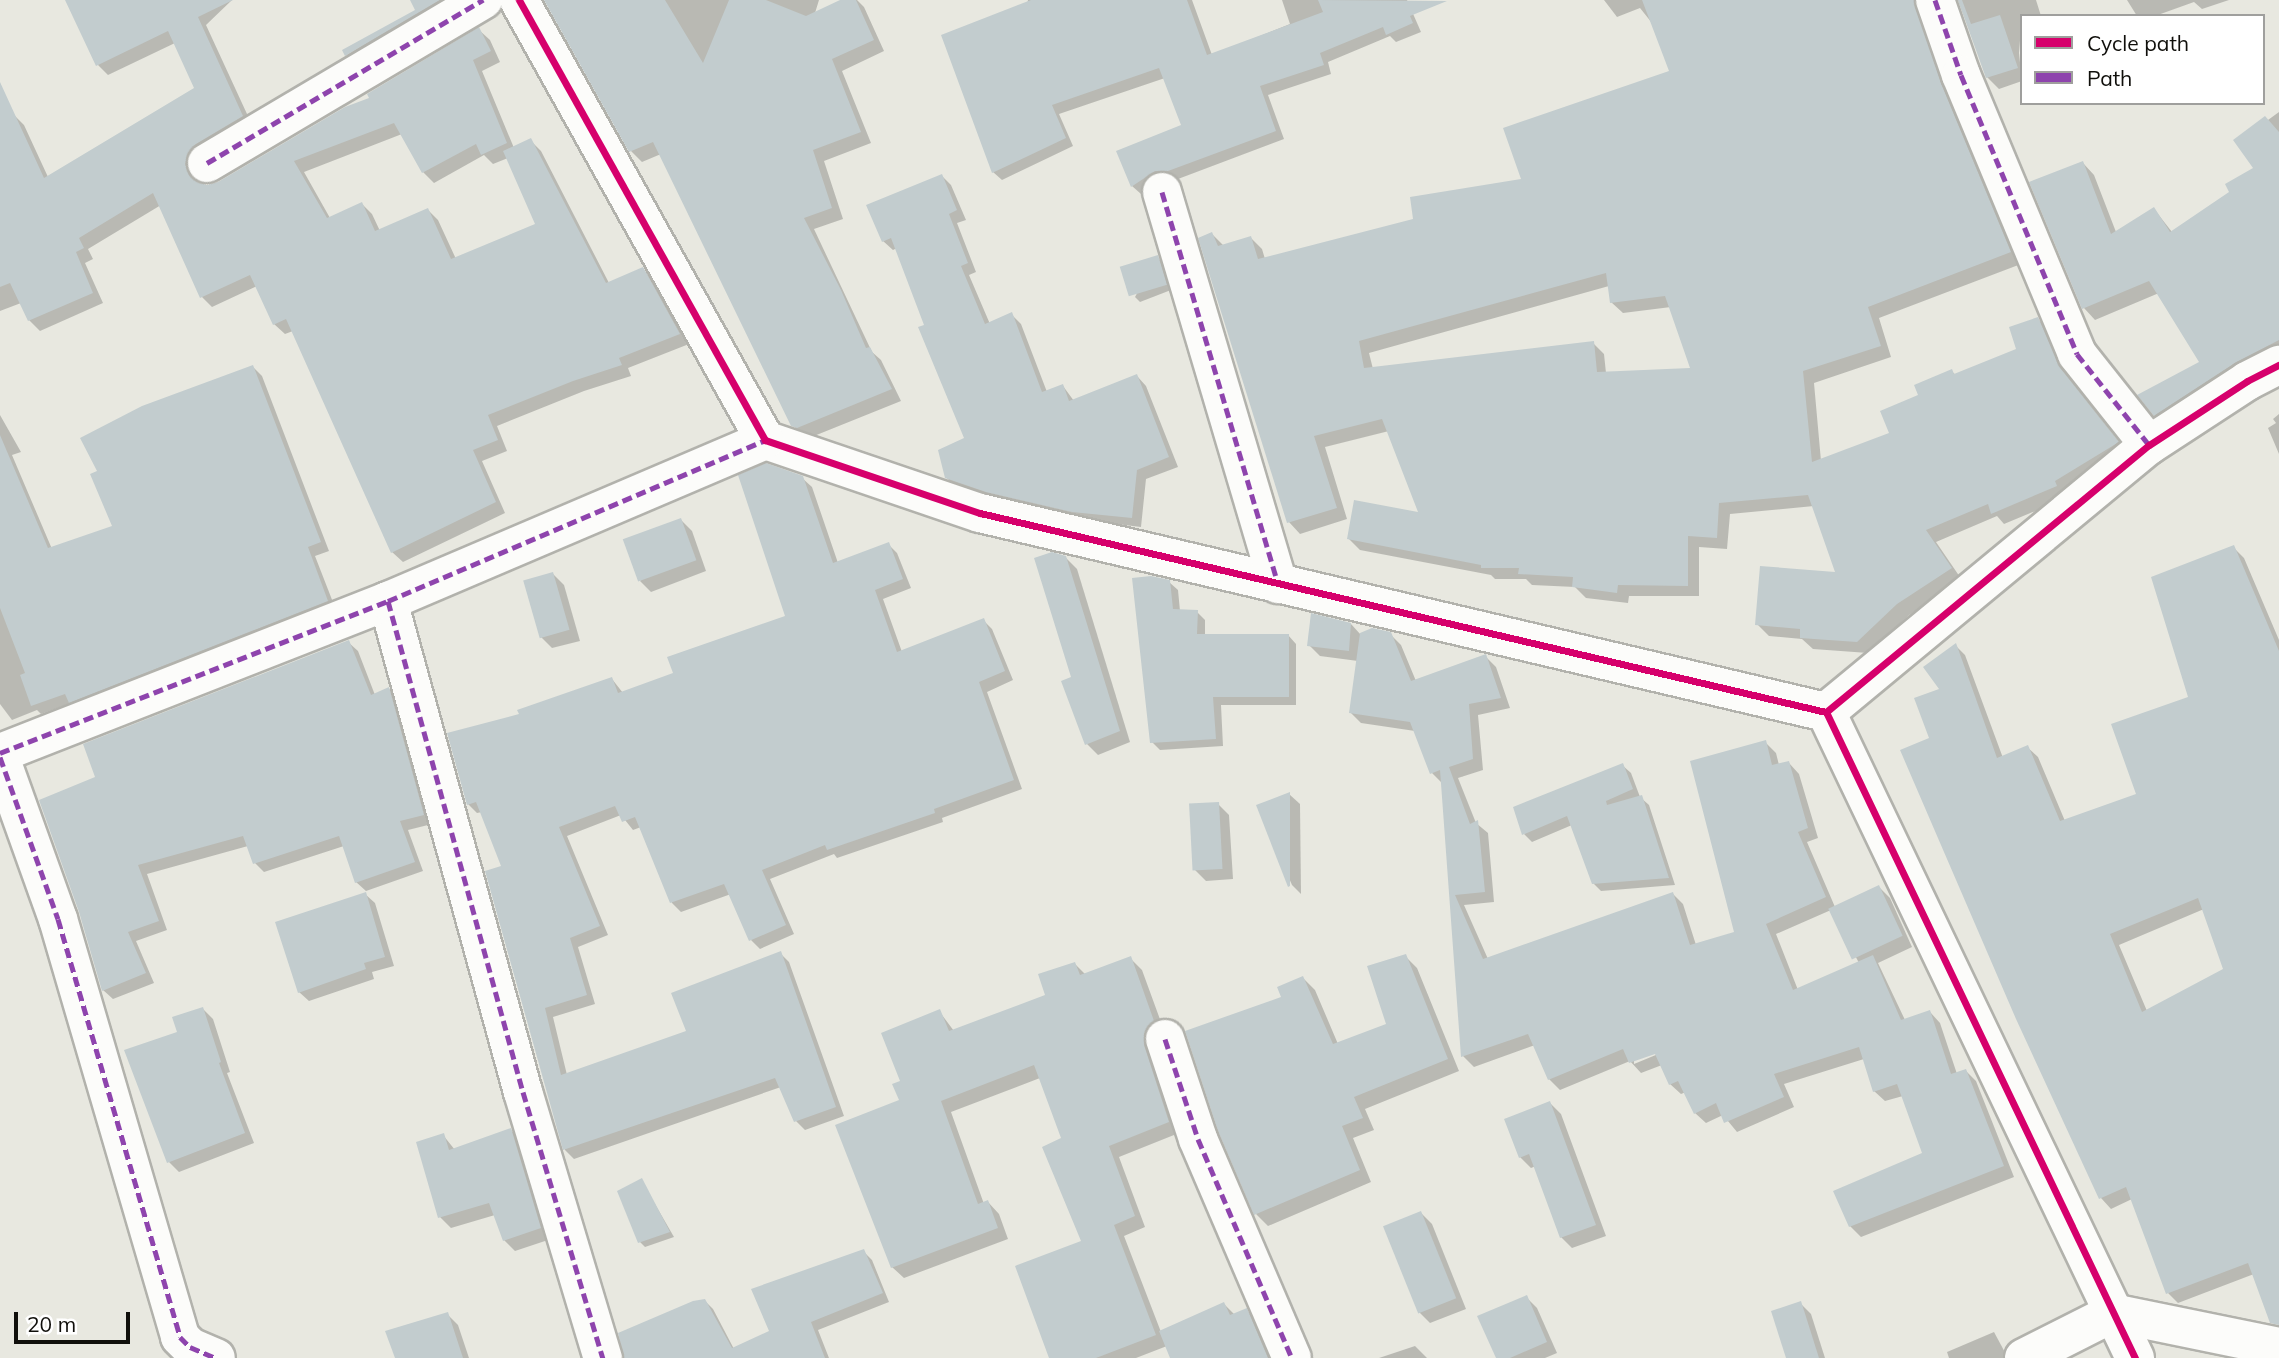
<!DOCTYPE html>
<html>
<head>
<meta charset="utf-8">
<style>
	body { margin:0 }
	#map { position:relative; width:2279px; height:1358px; overflow:hidden; background:#e8e8e0; font-family:Mulish,sans-serif }
	div>[style] { position:absolute }
	.shadow>* { inset:0; background:#0003 }
	.building>* { inset:0; background:#c2ccce; transform-origin:0 0 }
	.roads { filter:drop-shadow(2px 0 #b2b2ac) drop-shadow(-2px 0 #b2b2ac) drop-shadow(0 2px #b2b2ac) drop-shadow(0 -2px #b2b2ac) }
	.minor>* { height:38px; margin:-19px; padding:0 19px; transform-origin:19px; border-radius:19px; background:#fcfcfa }
	.quiet>* { height:5px; margin-top:-2.5px; transform-origin:0; background:repeating-linear-gradient(90deg,#8e44ad 0 10px,transparent 0 15px) }
	.cycleway>* { height:7px; margin:-3.5px; padding:0 3.5px; transform-origin:3.5px; border-radius:3.5px; background:#d6006c }
	span { translate:-50% -50%; white-space:nowrap; text-align:center; line-height:1.15; -webkit-text-stroke:5px #fff; paint-order:stroke }
	.legend { position:absolute; left:2020px; top:14px; width:245px; height:91px; box-sizing:border-box; background:#fff; border:2px solid #9f9f9d; margin:0; padding:9px 12px; list-style:none; font-size:21px; color:#100f0b }
	.legend li { display:flex; align-items:center; gap:14px; height:35px }
	.legend b { width:35px; border:2px solid #9f9f9d }
	.scale { position:absolute; left:14px; top:1312px; width:116px; height:32px; box-sizing:border-box; border:4px solid #100f0b; border-top:0; padding-left:9px; font-size:21px; line-height:24px; white-space:nowrap; color:#100f0b; -webkit-text-stroke:5px #fff; paint-order:stroke }
</style>
</head>
<body>
<div id="map">
	<div class="shadow">
		<div style="clip-path:polygon(evenodd,87px 0,232px 0,206px 25px,253px 127px,195px 174px,198px 184px,207px 187px,219px 183px,371px 99px,479px 30px,490px 40px,500px 62px,482px 71px,514px 148px,530px 140px,541px 151px,609px 283px,643px 269px,653px 280px,689px 344px,628px 368px,631px 376px,584px 391px,497px 426px,507px 451px,482px 461px,505px 513px,403px 562px,392px 552px,293px 331px,285px 334px,274px 324px,257px 286px,212px 307px,202px 297px,161px 205px,88px 249px,93px 259px,85px 263px,103px 303px,40px 331px,29px 320px,21px 303px,0 311px,0 116px,14px 115px,24px 125px,48px 177px,196px 89px,175px 43px,108px 75px,98px 65px,87px 0,402px 134px,423px 172px,434px 183px,484px 155px,493px 164px,508px 158px,538px 225px,456px 259px,438px 220px,428px 210px,380px 231px,372px 214px,362px 204px,330px 218px,304px 172px,402px 134px)"></div>
		<div style="clip-path:polygon(412px 0,468px 0,357px 65px,347px 55px,417px 10px)"></div>
		<div style="clip-path:polygon(546px 0,819px 0,815px 13px,844px 0,857px 0,864px 7px,884px 51px,842px 71px,871px 143px,824px 161px,843px 219px,814px 229px,872px 352px,881px 360px,901px 401px,809px 438px,792px 425px,661px 154px,642px 162px,631px 151px)"></div>
		<div style="clip-path:polygon(1028px 0,1192px 0,1212px 55px,1290px 24px,1282px 0,1407px 0,1421px 32px,1396px 42px,1390px 36px,1328px 62px,1331px 74px,1268px 95px,1284px 139px,1178px 179px,1164px 179px,1141px 194px,1132px 186px,1183px 126px,1165px 78px,1059px 114px,1073px 146px,1002px 180px,993px 172px)"></div>
		<div style="clip-path:polygon(evenodd,1604px 0,1928px 0,2021px 264px,1879px 318px,1891px 357px,1814px 383px,1821px 461px,1891px 434px,1921px 396px,1951px 371px,1956px 375px,2019px 350px,2038px 319px,2049px 331px,2071px 381px,2128px 454px,2067px 498px,2004px 524px,1997px 516px,1936px 542px,1962px 580px,1909px 615px,1868px 653px,1813px 649px,1802px 639px,1769px 636px,1757px 624px,1838px 574px,1814px 506px,1730px 514px,1727px 549px,1699px 547px,1699px 596px,1629px 596px,1628px 603px,1586px 598px,1575px 587px,1532px 585px,1526px 579px,1495px 579px,1491px 575px,1360px 550px,1349px 539px,1421px 514px,1389px 431px,1325px 447px,1347px 519px,1300px 534px,1289px 522px,1212px 234px,1224px 246px,1251px 238px,1262px 249px,1265px 259px,1415px 221px,1523px 181px,1671px 72px,1652px 23px,1640px 8px,1617px 17px,1604px 0,1609px 286px,1611px 302px,1623px 313px,1671px 307px,1692px 370px,1606px 373px,1604px 354px,1593px 343px,1373px 369px,1369px 353px,1609px 286px)"></div>
		<div style="clip-path:polygon(1958px 0,2036px 0,2041px 16px,2022px 16px,2019px 53px,2022px 81px,1999px 89px,1987px 77px)"></div>
		<div style="clip-path:polygon(2127px 0,2229px 0,2202px 9px,2194px 2px,2155px 16px,2137px 16px)"></div>
		<div style="clip-path:polygon(2279px 112px,2279px 358px,2167px 426px,2155px 415px,2201px 363px,2159px 293px,2095px 320px,2084px 308px,2083px 163px,2094px 175px,2116px 232px,2154px 209px,2172px 232px,2232px 192px,2255px 168px,2268px 120px)"></div>
		<div style="clip-path:polygon(942px 176px,951px 185px,966px 220px,957px 223px,976px 272px,969px 275px,990px 324px,1011px 314px,1021px 324px,1047px 392px,1063px 386px,1074px 401px,1137px 376px,1146px 386px,1178px 467px,1146px 479px,1141px 527px,1083px 520px,956px 487px,946px 477px,967px 439px,897px 248px,893px 250px,883px 241px)"></div>
		<div style="clip-path:polygon(1157px 257px,1162px 262px,1171px 290px,1140px 302px,1135px 297px)"></div>
		<div style="clip-path:polygon(253px 367px,262px 376px,329px 551px,315px 556px,336px 610px,79px 710px,71px 703px,41px 714px,37px 710px,12px 720px,0 704px,0 415px,21px 452px,12px 455px,52px 549px,115px 527px)"></div>
		<div style="clip-path:polygon(2279px 414px,2279px 454px,2268px 428px,2276px 423px,2273px 419px)"></div>
		<div style="clip-path:polygon(802px 478px,812px 487px,838px 563px,888px 544px,897px 553px,911px 588px,883px 599px,902px 652px,983px 620px,992px 629px,1013px 680px,987px 692px,1022px 789px,942px 818px,943px 822px,837px 858px,834px 854px,770px 879px,794px 934px,760px 949px,751px 940px,731px 894px,681px 912px,672px 903px,641px 827px,633px 830px,621px 815px,567px 836px,608px 935px,578px 947px,595px 1004px,553px 1017px,567px 1075px,688px 1032px,780px 953px,789px 962px,844px 1116px,805px 1130px,796px 1121px,781px 1087px,574px 1159px,565px 1150px,487px 872px,503px 867px,482px 812px,477px 813px,468px 804px,521px 716px,612px 679px,623px 693px,675px 674px,787px 617px)"></div>
		<div style="clip-path:polygon(681px 520px,692px 531px,706px 571px,651px 592px,640px 581px)"></div>
		<div style="clip-path:polygon(evenodd,2233px 547px,2244px 558px,2279px 640px,2279px 1292px,2254px 1274px,2178px 1303px,2168px 1293px,2132px 1199px,2111px 1209px,2101px 1198px,2018px 1018px,1931px 739px,1955px 645px,1965px 655px,2003px 758px,2027px 747px,2038px 757px,2065px 821px,2138px 795px,2190px 698px,2233px 547px,2204px 909px,2226px 970px,2147px 1011px,2119px 945px,2204px 909px)"></div>
		<div style="clip-path:polygon(1065px 557px,1077px 569px,1130px 742px,1098px 755px,1087px 744px,1073px 678px)"></div>
		<div style="clip-path:polygon(553px 574px,564px 585px,580px 641px,552px 648px,541px 637px)"></div>
		<div style="clip-path:polygon(1169px 582px,1178px 590px,1180px 611px,1197px 612px,1205px 620px,1205px 635px,1288px 635px,1296px 644px,1296px 705px,1221px 705px,1223px 746px,1160px 750px,1152px 742px)"></div>
		<div style="clip-path:polygon(evenodd,1351px 624px,1361px 635px,1390px 634px,1401px 645px,1416px 681px,1485px 656px,1496px 667px,1510px 708px,1478px 715px,1483px 770px,1458px 778px,1476px 823px,1488px 833px,1494px 902px,1464px 905px,1488px 959px,1673px 894px,1683px 904px,1696px 945px,1736px 933px,1765px 742px,1776px 753px,1779px 765px,1789px 763px,1799px 774px,1818px 838px,1807px 842px,1835px 907px,1879px 887px,1890px 898px,1912px 947px,1878px 963px,1905px 1020px,1930px 1012px,1940px 1023px,1957px 1074px,1966px 1071px,1976px 1081px,2014px 1177px,1861px 1237px,1850px 1226px,1925px 1154px,1903px 1096px,1885px 1101px,1874px 1091px,1864px 1059px,1784px 1084px,1794px 1107px,1737px 1132px,1723px 1115px,1706px 1123px,1695px 1113px,1686px 1092px,1681px 1094px,1670px 1084px,1662px 1065px,1641px 1073px,1630px 1061px,1560px 1090px,1549px 1079px,1535px 1045px,1474px 1067px,1463px 1056px,1443px 784px,1432px 773px,1415px 731px,1361px 723px,1351px 713px,1358px 661px,1320px 656px,1309px 645px,1351px 624px,1831px 910px,1859px 963px,1798px 990px,1776px 934px,1831px 910px,1351px 624px,1662px 1049px,1663px 1052px,1634px 1064px,1634px 1060px,1662px 1049px)"></div>
		<div style="clip-path:polygon(348px 642px,358px 651px,375px 695px,389px 689px,398px 698px,432px 824px,408px 830px,423px 871px,366px 891px,356px 882px,344px 846px,264px 872px,255px 863px,248px 846px,147px 874px,167px 930px,136px 941px,154px 983px,113px 999px,103px 990px,97px 778px)"></div>
		<div style="clip-path:polygon(1622px 765px,1631px 773px,1640px 797px,1649px 805px,1675px 885px,1601px 891px,1593px 883px,1572px 825px,1532px 842px,1524px 834px)"></div>
		<div style="clip-path:polygon(1289px 794px,1300px 804px,1301px 894px,1292px 885px,1258px 806px)"></div>
		<div style="clip-path:polygon(1218px 804px,1229px 815px,1233px 879px,1206px 881px,1195px 870px)"></div>
		<div style="clip-path:polygon(365px 894px,375px 903px,394px 966px,372px 972px,374px 979px,309px 1001px,299px 992px)"></div>
		<div style="clip-path:polygon(1405px 956px,1417px 968px,1459px 1071px,1365px 1109px,1374px 1130px,1353px 1138px,1371px 1182px,1268px 1226px,1256px 1214px,1283px 998px,1303px 978px,1315px 990px,1338px 1044px,1388px 1025px)"></div>
		<div style="clip-path:polygon(1130px 958px,1142px 970px,1165px 1033px,1179px 1133px,1119px 1157px,1145px 1227px,1124px 1236px,1161px 1332px,1224px 1304px,1235px 1315px,1246px 1310px,1257px 1321px,1273px 1358px,1172px 1358px,1167px 1346px,1136px 1358px,1051px 1358px,1084px 1242px,1063px 1139px,1040px 1078px,951px 1112px,984px 1204px,988px 1202px,999px 1214px,1008px 1239px,904px 1278px,892px 1267px,903px 1082px,939px 1011px,954px 1031px,1047px 996px,1075px 964px,1086px 975px)"></div>
		<div style="clip-path:polygon(203px 1009px,213px 1019px,230px 1072px,227px 1073px,254px 1143px,179px 1172px,169px 1162px,179px 1033px)"></div>
		<div style="clip-path:polygon(1550px 1103px,1561px 1114px,1606px 1236px,1572px 1248px,1561px 1237px,1536px 1166px,1531px 1168px,1520px 1157px)"></div>
		<div style="clip-path:polygon(511px 1130px,522px 1141px,551px 1239px,515px 1251px,504px 1240px,495px 1215px,451px 1228px,440px 1217px,443px 1135px,455px 1150px)"></div>
		<div style="clip-path:polygon(641px 1180px,674px 1237px,645px 1247px,640px 1242px)"></div>
		<div style="clip-path:polygon(1421px 1213px,1432px 1224px,1466px 1309px,1430px 1323px,1419px 1312px)"></div>
		<div style="clip-path:polygon(863px 1251px,872px 1260px,889px 1302px,818px 1330px,829px 1358px,625px 1358px,705px 1301px,713px 1309px,734px 1349px,771px 1331px)"></div>
		<div style="clip-path:polygon(1526px 1297px,1537px 1308px,1557px 1353px,1545px 1358px,1498px 1358px)"></div>
		<div style="clip-path:polygon(1800px 1303px,1811px 1314px,1825px 1358px,1788px 1358px)"></div>
		<div style="clip-path:polygon(447px 1314px,458px 1325px,469px 1358px,396px 1358px)"></div>
		<div style="clip-path:polygon(1994px 1332px,2008px 1358px,1949px 1358px,1947px 1352px)"></div>
		<div style="clip-path:polygon(1415px 1346px,1427px 1358px,1379px 1358px)"></div>
	</div>
	<div class="building">
		<div style="clip-path:polygon(65px 0,233px 0,198px 17px,243px 116px,196px 144px,188px 153px,185px 164px,189px 175px,197px 182px,207px 185px,218px 182px,345px 107px,369px 98px,367px 94px,479px 27px,491px 51px,473px 60px,507px 143px,481px 155px,476px 144px,422px 173px,394px 123px,294px 161px,327px 218px,362px 202px,375px 231px,428px 208px,451px 259px,535px 224px,503px 151px,531px 138px,606px 283px,643px 267px,680px 334px,619px 358px,622px 365px,573px 381px,488px 415px,498px 440px,473px 450px,496px 502px,391px 553px,286px 319px,273px 325px,250px 275px,200px 298px,153px 193px,79px 238px,84px 248px,76px 252px,93px 293px,28px 321px,10px 283px,0 287px,0 82px,44px 178px,194px 88px,168px 31px,96px 66px)"></div>
		<div style="clip-path:polygon(410px 0,440px 0,345px 56px,342px 50px,415px 10px)"></div>
		<div style="clip-path:polygon(544px 0,665px 0,703px 63px,729px 0,766px 0,806px 16px,840px 0,856px 0,874px 40px,832px 59px,861px 132px,813px 150px,832px 208px,804px 218px,841px 290px,866px 348px,870px 347px,892px 389px,797px 428px,791px 426px,653px 142px,629px 152px)"></div>
		<div style="clip-path:polygon(1031px 0,1187px 0,1207px 55px,1323px 12px,1318px 0,1447px 1px,1410px 16px,1413px 23px,1386px 35px,1383px 27px,1320px 53px,1324px 65px,1260px 86px,1276px 131px,1168px 171px,1155px 171px,1131px 187px,1116px 151px,1181px 125px,1159px 68px,1052px 105px,1066px 138px,992px 173px,941px 35px)"></div>
		<div style="clip-path:polygon(evenodd,1642px 0,1914px 0,1941px 83px,2011px 252px,1868px 307px,1881px 346px,1803px 371px,1812px 462px,1889px 433px,1880px 411px,1918px 395px,1914px 385px,1952px 369px,1954px 374px,2016px 349px,2009px 327px,2038px 317px,2060px 367px,2119px 442px,2055px 481px,2057px 486px,1991px 514px,1988px 504px,1926px 530px,1952px 568px,1897px 604px,1857px 642px,1800px 638px,1800px 629px,1755px 625px,1760px 566px,1835px 572px,1808px 495px,1719px 503px,1717px 538px,1688px 536px,1688px 586px,1618px 585px,1617px 593px,1572px 587px,1573px 577px,1518px 574px,1519px 568px,1481px 568px,1481px 565px,1347px 539px,1354px 500px,1418px 512px,1382px 419px,1314px 436px,1337px 508px,1287px 523px,1198px 238px,1212px 232px,1218px 246px,1251px 236px,1258px 259px,1413px 219px,1410px 197px,1521px 179px,1503px 128px,1669px 71px,1642px 0,1606px 273px,1610px 303px,1665px 296px,1690px 368px,1597px 372px,1594px 341px,1364px 368px,1359px 341px,1606px 273px)"></div>
		<div style="clip-path:polygon(1958px 0,1962px 0,1971px 24px,2000px 15px,2018px 68px,1986px 78px)"></div>
		<div style="clip-path:polygon(2265px 116px,2279px 132px,2279px 340px,2235px 363px,2154px 416px,2137px 395px,2199px 362px,2149px 281px,2082px 309px,2029px 182px,2083px 161px,2111px 234px,2154px 207px,2170px 232px,2229px 192px,2225px 184px,2253px 168px,2233px 140px)"></div>
		<div style="clip-path:polygon(942px 174px,957px 210px,949px 214px,968px 263px,961px 266px,985px 324px,1012px 312px,1042px 392px,1063px 384px,1069px 401px,1137px 374px,1169px 457px,1137px 470px,1132px 518px,1072px 512px,986px 492px,945px 478px,938px 450px,964px 438px,918px 327px,924px 325px,891px 238px,882px 242px,866px 205px)"></div>
		<div style="left:1158px;top:255px;width:31px;height:40px;rotate:73deg"></div>
		<div style="clip-path:polygon(253px 365px,321px 542px,308px 547px,328px 601px,69px 703px,65px 694px,31px 706px,20px 675px,25px 673px,0 608px,0 435px,48px 548px,112px 526px,90px 474px,97px 471px,80px 438px,142px 406px)"></div>
		<div style="clip-path:polygon(766px 463px,803px 476px,833px 563px,889px 542px,903px 579px,875px 590px,897px 652px,984px 618px,1005px 671px,979px 682px,1014px 780px,934px 809px,935px 813px,827px 850px,825px 845px,762px 870px,786px 925px,749px 941px,724px 884px,670px 903px,635px 817px,622px 822px,615px 806px,559px 827px,600px 926px,570px 938px,587px 995px,545px 1008px,561px 1075px,686px 1031px,671px 993px,781px 951px,836px 1107px,794px 1122px,775px 1078px,563px 1150px,485px 871px,501px 866px,476px 802px,467px 805px,447px 733px,519px 714px,517px 710px,612px 677px,618px 693px,673px 673px,667px 657px,785px 616px,738px 475px)"></div>
		<div style="left:681px;top:518px;width:45px;height:62px;rotate:70deg"></div>
		<div style="clip-path:polygon(evenodd,2234px 545px,2279px 651px,2279px 1325px,2270px 1323px,2248px 1263px,2166px 1294px,2126px 1187px,2099px 1199px,2016px 1019px,1900px 750px,1929px 738px,1914px 698px,1939px 689px,1923px 667px,1956px 643px,1997px 758px,2028px 745px,2060px 821px,2136px 794px,2111px 724px,2188px 697px,2151px 577px,2234px 545px,2198px 898px,2223px 969px,2142px 1012px,2110px 934px,2198px 898px)"></div>
		<div style="clip-path:polygon(1052px 552px,1066px 556px,1120px 731px,1085px 745px,1061px 681px,1071px 677px,1034px 558px)"></div>
		<div style="left:553px;top:572px;width:60px;height:31px;rotate:74deg"></div>
		<div style="clip-path:polygon(1151px 576px,1170px 580px,1173px 609px,1198px 610px,1197px 634px,1289px 634px,1289px 697px,1213px 697px,1216px 739px,1150px 743px,1132px 578px)"></div>
		<div style="clip-path:polygon(1311px 613px,1351px 623px,1349px 651px,1307px 646px)"></div>
		<div style="clip-path:polygon(1372px 628px,1391px 632px,1411px 681px,1486px 654px,1501px 698px,1469px 704px,1473px 759px,1449px 767px,1470px 824px,1478px 820px,1485px 892px,1455px 895px,1483px 959px,1673px 892px,1690px 945px,1734px 932px,1690px 761px,1766px 740px,1772px 765px,1789px 761px,1808px 828px,1798px 832px,1826px 897px,1766px 924px,1793px 990px,1873px 955px,1901px 1020px,1930px 1010px,1951px 1074px,1966px 1069px,2004px 1166px,1849px 1227px,1833px 1191px,1922px 1153px,1897px 1084px,1873px 1092px,1859px 1047px,1774px 1074px,1784px 1097px,1724px 1123px,1716px 1103px,1694px 1114px,1678px 1081px,1669px 1085px,1655px 1054px,1629px 1063px,1623px 1049px,1548px 1080px,1528px 1034px,1461px 1057px,1440px 770px,1430px 774px,1410px 722px,1349px 713px,1360px 633px)"></div>
		<div style="clip-path:polygon(349px 640px,371px 695px,389px 687px,424px 815px,400px 821px,415px 862px,355px 883px,339px 836px,253px 864px,243px 836px,138px 865px,159px 921px,128px 932px,146px 973px,102px 991px,79px 912px,39px 800px,95px 777px,83px 744px)"></div>
		<div style="clip-path:polygon(1623px 763px,1633px 789px,1606px 801px,1607px 805px,1642px 795px,1669px 878px,1592px 884px,1567px 816px,1522px 835px,1513px 807px)"></div>
		<div style="clip-path:polygon(1290px 792px,1290px 886px,1288px 887px,1256px 805px)"></div>
		<div style="left:1219px;top:802px;width:67px;height:30px;rotate:87deg"></div>
		<div style="left:1879px;top:885px;width:56px;height:56px;rotate:65deg"></div>
		<div style="clip-path:polygon(366px 892px,385px 957px,364px 963px,366px 969px,298px 993px,275px 922px)"></div>
		<div style="clip-path:polygon(1406px 954px,1448px 1059px,1354px 1097px,1363px 1118px,1342px 1126px,1360px 1170px,1254px 1215px,1218px 1131px,1185px 1031px,1281px 997px,1277px 987px,1303px 976px,1333px 1044px,1386px 1024px,1367px 966px)"></div>
		<div style="clip-path:polygon(1131px 956px,1154px 1021px,1144px 1034px,1144px 1045px,1169px 1122px,1109px 1146px,1135px 1216px,1114px 1225px,1156px 1335px,1096px 1358px,1049px 1358px,1015px 1266px,1081px 1241px,1042px 1147px,1061px 1138px,1034px 1065px,941px 1101px,978px 1204px,988px 1200px,998px 1228px,891px 1268px,835px 1125px,899px 1100px,892px 1084px,900px 1081px,881px 1033px,940px 1009px,949px 1031px,1045px 995px,1038px 974px,1075px 962px,1080px 975px)"></div>
		<div style="clip-path:polygon(203px 1007px,221px 1062px,219px 1063px,245px 1133px,167px 1163px,124px 1050px,177px 1032px,172px 1017px)"></div>
		<div style="clip-path:polygon(1550px 1101px,1596px 1225px,1560px 1238px,1529px 1154px,1519px 1158px,1504px 1119px)"></div>
		<div style="clip-path:polygon(511px 1128px,541px 1228px,503px 1241px,489px 1203px,438px 1218px,416px 1142px,444px 1133px,449px 1150px)"></div>
		<div style="clip-path:polygon(642px 1178px,670px 1232px,638px 1243px,617px 1191px)"></div>
		<div style="left:1421px;top:1211px;width:94px;height:41px;rotate:68deg"></div>
		<div style="clip-path:polygon(864px 1249px,883px 1293px,811px 1322px,825px 1358px,624px 1358px,618px 1333px,693px 1301px,705px 1299px,732px 1348px,769px 1331px,751px 1289px)"></div>
		<div style="clip-path:polygon(1527px 1295px,1547px 1342px,1510px 1358px,1496px 1358px,1477px 1316px)"></div>
		<div style="clip-path:polygon(1801px 1301px,1819px 1358px,1786px 1358px,1771px 1311px)"></div>
		<div style="clip-path:polygon(1224px 1302px,1230px 1315px,1247px 1308px,1268px 1358px,1170px 1358px,1159px 1331px)"></div>
		<div style="clip-path:polygon(448px 1312px,463px 1358px,395px 1358px,385px 1331px)"></div>
	</div>
	<div class="roads">
		<div class="minor">
			<div style="left:519px;top:0;width:504px;rotate:60.79deg"></div>
			<div style="left:765px;top:440px;width:227px;rotate:18.8deg"></div>
			<div style="left:980px;top:513px;width:869px;rotate:13.24deg"></div>
			<div style="left:1935px;top:0;width:79px;rotate:70.9deg"></div>
			<div style="left:1961px;top:75px;width:302px;rotate:67.4deg"></div>
			<div style="left:2077px;top:354px;width:116px;rotate:51.6deg"></div>
			<div style="left:207px;top:163px;width:321px;rotate:-30.6deg"></div>
			<div style="left:1162px;top:192px;width:409px;rotate:73.5deg"></div>
			<div style="left:388px;top:601px;width:509px;rotate:74.63deg"></div>
			<div style="left:523px;top:1092px;width:278px;rotate:73.3deg"></div>
			<div style="left:0;top:753px;width:417px;rotate:-21.4deg"></div>
			<div style="left:388px;top:601px;width:410px;rotate:-23.1deg"></div>
			<div style="left:0;top:757px;width:172px;rotate:70.3deg"></div>
			<div style="left:58px;top:919px;width:435px;rotate:73.7deg"></div>
			<div style="left:180px;top:1337px;width:14px;rotate:45deg"></div>
			<div style="left:190px;top:1347px;width:28px;rotate:23deg"></div>
			<div style="left:1165px;top:1039px;width:105px;rotate:71.7deg"></div>
			<div style="left:1198px;top:1139px;width:238px;rotate:66.8deg"></div>
			<div style="left:2024px;top:1358px;width:100px;rotate:-26.8deg"></div>
			<div style="left:2113px;top:1313px;width:169px;rotate:11.6deg"></div>
			<div style="left:2135px;top:1358px;width:716px;rotate:-115.56deg"></div>
			<div style="left:1826px;top:712px;width:419px;rotate:-39.6deg"></div>
			<div style="left:2149px;top:445px;width:117px;rotate:-33.1deg"></div>
			<div style="left:2247px;top:381px;width:36px;rotate:-27deg"></div>
		</div>
	</div>
	<div class="quiet">
		<div style="left:1935px;top:0;width:79px;rotate:70.9deg"></div>
		<div style="left:1961px;top:75px;width:302px;rotate:67.4deg"></div>
		<div style="left:2077px;top:354px;width:116px;rotate:51.6deg"></div>
		<div style="left:207px;top:163px;width:321px;rotate:-30.6deg"></div>
		<div style="left:1162px;top:192px;width:409px;rotate:73.5deg"></div>
		<div style="left:388px;top:601px;width:509px;rotate:74.63deg"></div>
		<div style="left:523px;top:1092px;width:278px;rotate:73.3deg"></div>
		<div style="left:0;top:753px;width:417px;rotate:-21.4deg"></div>
		<div style="left:388px;top:601px;width:410px;rotate:-23.1deg"></div>
		<div style="left:0;top:757px;width:172px;rotate:70.3deg"></div>
		<div style="left:58px;top:919px;width:435px;rotate:73.7deg"></div>
		<div style="left:180px;top:1337px;width:14px;rotate:45deg"></div>
		<div style="left:190px;top:1347px;width:28px;rotate:23deg"></div>
		<div style="left:1165px;top:1039px;width:105px;rotate:71.7deg"></div>
		<div style="left:1198px;top:1139px;width:238px;rotate:66.8deg"></div>
	</div>
	<div class="cycleway">
		<div style="left:519px;top:0;width:504px;rotate:60.79deg"></div>
		<div style="left:765px;top:440px;width:227px;rotate:18.8deg"></div>
		<div style="left:980px;top:513px;width:869px;rotate:13.24deg"></div>
		<div style="left:2135px;top:1358px;width:716px;rotate:-115.56deg"></div>
		<div style="left:1826px;top:712px;width:419px;rotate:-39.6deg"></div>
		<div style="left:2149px;top:445px;width:117px;rotate:-33.1deg"></div>
		<div style="left:2247px;top:381px;width:36px;rotate:-27deg"></div>
	</div>
	<ul class="legend">
	<li><b style="height:9px;background:#d6006c"></b>Cycle path</li>
	<li><b style="height:9px;background:#8e44ad"></b>Path</li>
	</ul>
	<div class="scale">20 m</div>
</div>
</body>
</html>
